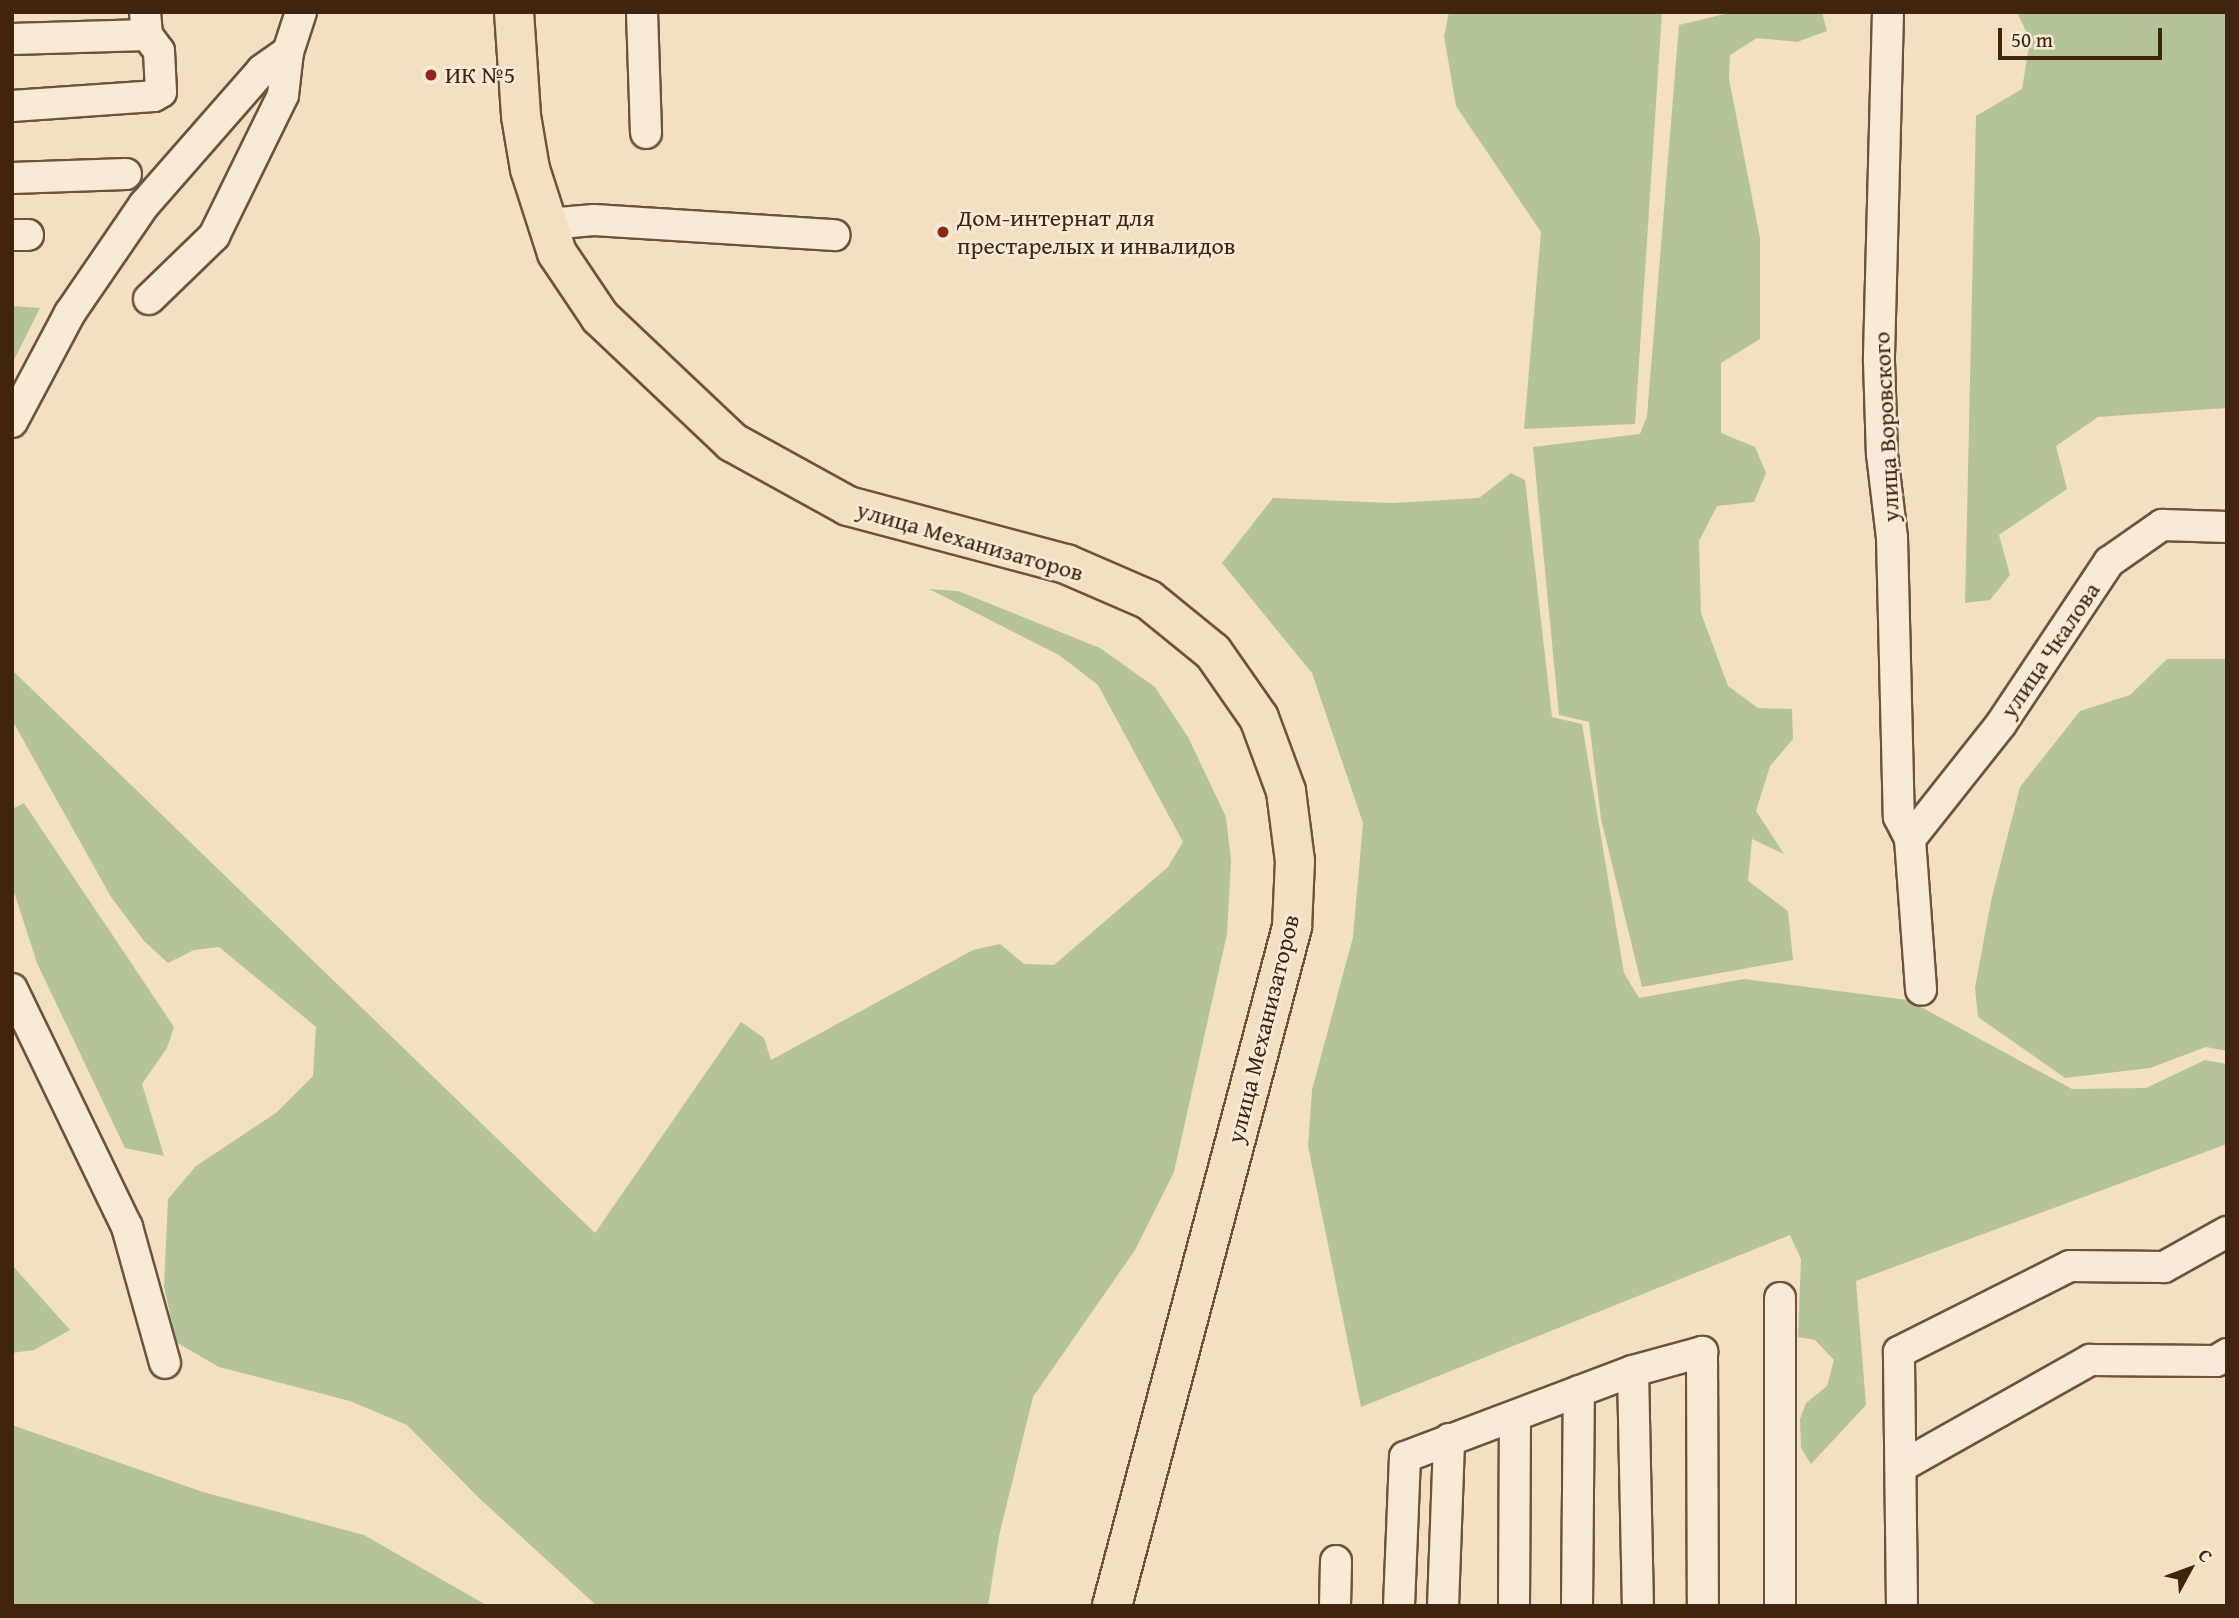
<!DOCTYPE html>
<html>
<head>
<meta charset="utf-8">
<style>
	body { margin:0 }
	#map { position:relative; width:2239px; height:1618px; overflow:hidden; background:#f3e0c2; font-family:"Gentium Book Plus",serif }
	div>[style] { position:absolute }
	.green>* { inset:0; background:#b5c398 }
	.roads { filter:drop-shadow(2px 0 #6d533c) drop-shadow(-2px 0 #6d533c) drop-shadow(0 2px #6d533c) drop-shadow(0 -2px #6d533c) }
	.minor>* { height:30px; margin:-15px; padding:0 15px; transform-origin:15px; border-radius:15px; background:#f7ebd7 }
	.major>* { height:38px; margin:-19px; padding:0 19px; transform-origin:19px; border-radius:19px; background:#f3e0c2 }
	.dots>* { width:19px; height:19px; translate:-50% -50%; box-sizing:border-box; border:4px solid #f7ebd7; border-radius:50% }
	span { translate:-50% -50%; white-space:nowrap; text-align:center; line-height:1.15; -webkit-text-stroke:5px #f7ebd7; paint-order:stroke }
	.poi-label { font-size:24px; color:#402410 }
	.left { translate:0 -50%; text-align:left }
	.street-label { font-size:24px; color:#402410 }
	.frame { position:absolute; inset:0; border:14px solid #402410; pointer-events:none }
	.north { position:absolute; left:2155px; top:1534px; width:70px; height:70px; -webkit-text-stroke:5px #f7ebd7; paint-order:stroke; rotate:49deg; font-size:19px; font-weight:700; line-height:28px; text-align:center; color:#402410 }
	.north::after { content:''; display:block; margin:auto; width:24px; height:32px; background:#402410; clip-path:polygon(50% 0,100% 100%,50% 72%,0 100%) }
	.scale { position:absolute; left:1998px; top:28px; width:164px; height:32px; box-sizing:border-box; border:4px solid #402410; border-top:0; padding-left:9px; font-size:21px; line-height:24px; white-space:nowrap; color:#402410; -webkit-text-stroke:5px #f7ebd7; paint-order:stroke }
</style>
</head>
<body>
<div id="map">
	<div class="green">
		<div style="clip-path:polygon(1449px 12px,1662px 12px,1635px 424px,1524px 429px,1541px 232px,1456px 106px,1444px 36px)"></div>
		<div style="clip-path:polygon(1733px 12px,1822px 12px,1827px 31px,1797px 42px,1757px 38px,1730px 55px,1729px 79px,1760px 238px,1760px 339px,1721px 363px,1721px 433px,1755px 447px,1766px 473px,1754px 502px,1717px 506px,1699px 541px,1701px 613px,1728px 686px,1758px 708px,1792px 709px,1793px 739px,1770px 766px,1756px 811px,1784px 854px,1752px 839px,1748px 881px,1788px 911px,1793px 960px,1642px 987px,1601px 819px,1589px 722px,1559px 715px,1533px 447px,1640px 434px,1647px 416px,1679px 25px)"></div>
		<div style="clip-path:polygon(2017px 12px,2227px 12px,2227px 408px,2098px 417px,2056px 446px,2067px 489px,1999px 535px,2010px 575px,1990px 600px,1965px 603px,1976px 116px,2022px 89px,2030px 40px)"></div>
		<div style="clip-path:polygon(12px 306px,40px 308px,12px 364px)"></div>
		<div style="clip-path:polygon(1511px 473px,1525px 480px,1552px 717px,1582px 724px,1624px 973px,1639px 998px,1744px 979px,1908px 1000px,2072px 1089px,2146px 1088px,2205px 1060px,2227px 1064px,2227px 1144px,1856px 1281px,1866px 1405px,1811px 1464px,1801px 1448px,1800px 1419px,1806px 1403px,1827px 1386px,1834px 1360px,1815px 1340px,1798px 1337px,1801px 1259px,1790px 1235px,1361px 1407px,1308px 1146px,1312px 1090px,1353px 937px,1363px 823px,1312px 673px,1222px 563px,1273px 498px,1392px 503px,1479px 498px)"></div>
		<div style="clip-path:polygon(929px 589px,958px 591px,1100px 648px,1155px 687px,1188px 737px,1226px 817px,1231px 861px,1227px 934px,1174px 1172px,1135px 1250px,1033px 1397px,999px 1536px,988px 1606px,597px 1606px,479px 1498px,407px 1425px,350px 1401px,219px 1367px,176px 1342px,164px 1286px,168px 1199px,196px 1166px,276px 1113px,313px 1076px,316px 1027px,219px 947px,194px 950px,168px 963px,144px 941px,111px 897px,12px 720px,12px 670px,595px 1233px,741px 1022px,764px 1038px,771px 1060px,973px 950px,1000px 944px,1024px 964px,1054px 965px,1168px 867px,1183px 842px,1098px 685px,1059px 655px)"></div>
		<div style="clip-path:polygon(2167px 659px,2227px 659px,2227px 1051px,2206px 1047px,2150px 1068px,2065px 1078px,1978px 1017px,1975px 988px,1991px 901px,2020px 787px,2080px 711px,2130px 695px)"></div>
		<div style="clip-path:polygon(24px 803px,174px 1027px,167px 1048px,142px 1084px,164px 1156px,125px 1148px,37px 963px,12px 886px,12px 809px)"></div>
		<div style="clip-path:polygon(12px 1265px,70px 1330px,34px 1350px,12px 1353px)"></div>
		<div style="clip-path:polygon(12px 1425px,203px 1492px,364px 1535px,488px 1606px,12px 1606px)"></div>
	</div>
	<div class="roads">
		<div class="minor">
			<div style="left:642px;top:12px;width:121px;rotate:88.1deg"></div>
			<div style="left:1888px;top:12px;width:349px;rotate:91.5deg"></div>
			<div style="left:1879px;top:361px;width:93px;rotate:88.2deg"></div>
			<div style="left:1882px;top:454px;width:85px;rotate:83.2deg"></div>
			<div style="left:1892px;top:538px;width:279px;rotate:88.6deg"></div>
			<div style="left:1899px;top:817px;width:25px;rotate:63deg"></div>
			<div style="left:1910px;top:839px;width:151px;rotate:85.8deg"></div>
			<div style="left:12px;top:39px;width:135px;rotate:-1.7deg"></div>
			<div style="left:12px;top:106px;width:142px;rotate:-4deg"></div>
			<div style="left:154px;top:96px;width:8px;rotate:-30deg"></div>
			<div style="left:161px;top:92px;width:41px;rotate:-92.8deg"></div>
			<div style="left:159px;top:51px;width:20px;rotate:-127deg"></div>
			<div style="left:147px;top:35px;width:23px;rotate:-95deg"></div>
			<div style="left:12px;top:178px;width:114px;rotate:-2deg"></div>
			<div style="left:548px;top:224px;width:46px;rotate:-5deg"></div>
			<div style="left:594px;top:220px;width:241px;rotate:3.6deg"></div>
			<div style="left:12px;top:235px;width:16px"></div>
			<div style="left:149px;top:299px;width:91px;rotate:-44.1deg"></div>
			<div style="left:214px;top:236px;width:157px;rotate:-63.9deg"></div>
			<div style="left:283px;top:95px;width:43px;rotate:-83.4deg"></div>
			<div style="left:288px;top:52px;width:42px;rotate:-72deg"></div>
			<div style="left:12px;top:422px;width:123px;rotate:-62deg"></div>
			<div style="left:70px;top:313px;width:131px;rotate:-55.6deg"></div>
			<div style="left:144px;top:205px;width:179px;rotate:-48.8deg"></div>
			<div style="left:262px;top:70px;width:32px;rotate:-35deg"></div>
			<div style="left:1910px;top:839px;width:147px;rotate:-51.6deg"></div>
			<div style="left:2001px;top:724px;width:195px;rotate:-56.3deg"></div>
			<div style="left:2109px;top:562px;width:65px;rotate:-34.9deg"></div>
			<div style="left:2162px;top:525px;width:65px;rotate:1.8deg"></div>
			<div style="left:12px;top:989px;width:264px;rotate:64.2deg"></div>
			<div style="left:127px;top:1227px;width:141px;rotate:74.4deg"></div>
			<div style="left:1780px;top:1298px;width:308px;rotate:90deg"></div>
			<div style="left:1633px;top:1371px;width:235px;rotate:88.8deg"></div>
			<div style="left:1902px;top:1466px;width:216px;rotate:-29.4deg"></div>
			<div style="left:2090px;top:1360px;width:126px;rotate:0.5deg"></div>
			<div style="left:2216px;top:1361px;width:13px;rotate:-32deg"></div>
			<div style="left:1335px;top:1606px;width:45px;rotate:-88.7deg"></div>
			<div style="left:1399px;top:1606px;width:149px;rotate:-87.7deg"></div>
			<div style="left:1405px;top:1457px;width:244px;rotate:-20.7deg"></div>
			<div style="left:1633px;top:1371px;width:72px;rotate:-15.4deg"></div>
			<div style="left:1702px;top:1352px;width:254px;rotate:89.8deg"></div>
			<div style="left:1443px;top:1606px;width:167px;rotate:-87.9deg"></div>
			<div style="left:1514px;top:1606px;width:188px;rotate:-89.7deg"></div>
			<div style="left:1577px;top:1606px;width:215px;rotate:-89.5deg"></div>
			<div style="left:1902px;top:1606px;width:254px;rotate:-90.7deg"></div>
			<div style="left:1899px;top:1352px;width:191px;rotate:-26.7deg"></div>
			<div style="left:2070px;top:1266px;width:94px;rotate:0.6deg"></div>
			<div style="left:2164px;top:1267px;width:72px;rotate:-29.1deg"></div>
		</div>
		<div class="major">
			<div style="left:514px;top:12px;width:104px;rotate:86.1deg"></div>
			<div style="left:521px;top:116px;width:54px;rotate:80.4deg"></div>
			<div style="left:530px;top:169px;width:88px;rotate:72.2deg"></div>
			<div style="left:557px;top:253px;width:77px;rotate:56.1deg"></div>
			<div style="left:600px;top:317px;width:182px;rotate:43.4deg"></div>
			<div style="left:732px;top:442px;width:132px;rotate:28.9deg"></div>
			<div style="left:848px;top:506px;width:226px;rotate:14.9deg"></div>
			<div style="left:1066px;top:564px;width:90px;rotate:23.4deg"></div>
			<div style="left:1149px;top:600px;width:82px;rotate:39.1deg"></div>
			<div style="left:1213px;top:652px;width:80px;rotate:55.1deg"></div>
			<div style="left:1259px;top:718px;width:78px;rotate:69.7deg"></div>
			<div style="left:1286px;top:791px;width:71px;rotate:82.7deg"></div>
			<div style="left:1295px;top:861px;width:66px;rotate:92.6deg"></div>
			<div style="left:1292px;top:927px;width:702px;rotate:104.85deg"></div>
		</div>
	</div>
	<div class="dots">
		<div style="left:431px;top:75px;background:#8f2418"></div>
		<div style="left:943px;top:232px;background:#8f2418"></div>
	</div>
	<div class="poi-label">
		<span class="left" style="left:445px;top:75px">ИК №5</span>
		<span class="left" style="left:957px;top:232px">Дом-интернат для<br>престарелых и инвалидов</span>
	</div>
	<div class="street-label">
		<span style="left:1886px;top:427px;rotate:-93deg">улица Воровского</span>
		<span style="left:970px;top:541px;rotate:16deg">улица Механизаторов</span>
		<span style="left:2050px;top:650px;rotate:-56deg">улица Чкалова</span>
		<span style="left:1263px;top:1029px;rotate:-76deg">улица Механизаторов</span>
	</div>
	<div class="frame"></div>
	<div class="north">С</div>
	<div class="scale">50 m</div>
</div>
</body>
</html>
